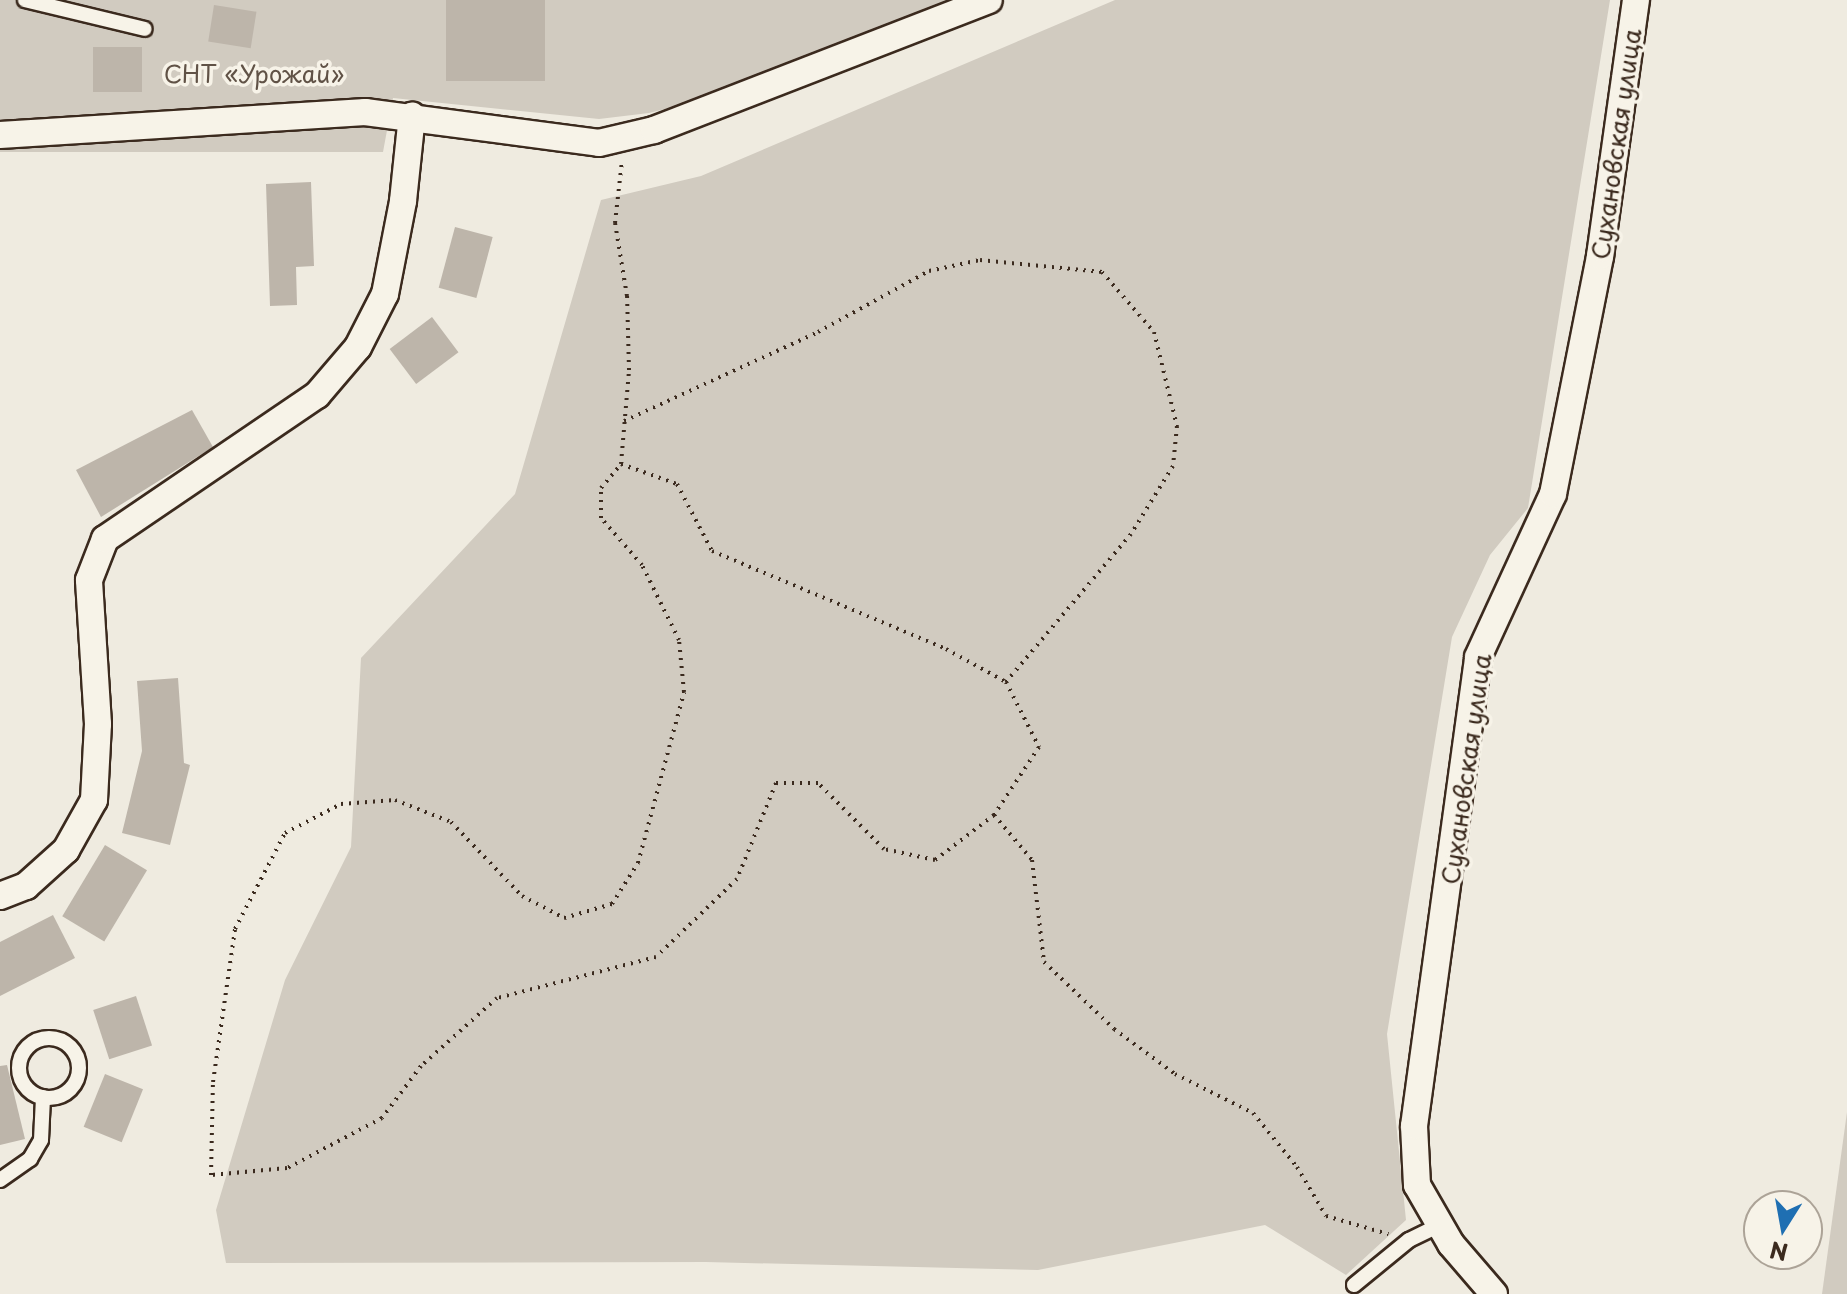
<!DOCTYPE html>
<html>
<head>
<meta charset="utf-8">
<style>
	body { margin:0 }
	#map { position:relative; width:1847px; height:1294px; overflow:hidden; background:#efebe0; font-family:"Playpen Sans",sans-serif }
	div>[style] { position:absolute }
	.green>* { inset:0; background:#d1cbc0 }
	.building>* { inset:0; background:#bdb5aa; transform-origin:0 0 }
	.path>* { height:4px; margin-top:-2px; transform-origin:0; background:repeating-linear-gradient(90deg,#3b2a1e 0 2px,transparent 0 8px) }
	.roads { filter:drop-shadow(2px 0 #3b2a1e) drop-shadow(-2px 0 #3b2a1e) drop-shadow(0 2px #3b2a1e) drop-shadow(0 -2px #3b2a1e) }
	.lane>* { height:14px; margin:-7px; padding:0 7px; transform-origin:7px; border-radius:7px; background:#f7f3e8 }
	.lane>.ring { margin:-7px; padding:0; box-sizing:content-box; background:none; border:14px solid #f7f3e8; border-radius:50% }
	.street>* { height:26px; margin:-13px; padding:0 13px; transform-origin:13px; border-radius:13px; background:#f7f3e8 }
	span { translate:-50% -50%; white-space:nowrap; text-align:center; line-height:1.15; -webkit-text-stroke:7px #f7f3e8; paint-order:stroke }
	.park-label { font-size:24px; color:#605246 }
	.street-label { font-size:24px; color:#3b2a1e }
	.north { position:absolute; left:1743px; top:1190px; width:80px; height:80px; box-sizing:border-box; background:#f7f3e8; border:2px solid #aca397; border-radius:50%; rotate:191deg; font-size:22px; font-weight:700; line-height:32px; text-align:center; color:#3b2a1e }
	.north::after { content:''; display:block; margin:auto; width:28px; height:36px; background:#1f6fb2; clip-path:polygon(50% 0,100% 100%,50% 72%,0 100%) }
</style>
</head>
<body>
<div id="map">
	<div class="green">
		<div style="clip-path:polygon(0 0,962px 0,781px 80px,649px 113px,599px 119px,393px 98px,383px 152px,0 152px)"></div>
		<div style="clip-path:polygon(1115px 0,1610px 0,1528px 508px,1490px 555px,1452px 637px,1387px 1034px,1406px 1220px,1346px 1275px,1265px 1225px,1038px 1270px,706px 1262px,226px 1263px,216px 1210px,285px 980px,351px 847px,361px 658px,515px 494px,601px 200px,701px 176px)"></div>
		<div style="clip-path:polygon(1847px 1112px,1847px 1294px,1822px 1294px)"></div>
	</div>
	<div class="building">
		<div style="left:446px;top:0;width:99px;height:81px"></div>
		<div style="left:214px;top:5px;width:43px;height:37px;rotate:9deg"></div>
		<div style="left:93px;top:47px;width:49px;height:45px"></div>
		<div style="clip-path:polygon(311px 182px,314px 266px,296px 267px,297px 305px,270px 306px,266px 184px)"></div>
		<div style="left:455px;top:227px;width:39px;height:63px;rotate:15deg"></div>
		<div style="left:432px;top:317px;width:44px;height:53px;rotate:53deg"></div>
		<div style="clip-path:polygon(192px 410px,213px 447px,101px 517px,76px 470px)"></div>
		<div style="clip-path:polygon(178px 678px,184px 763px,190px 765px,170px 845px,122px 833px,142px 751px,137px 681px)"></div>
		<div style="left:105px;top:845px;width:49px;height:83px;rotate:31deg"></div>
		<div style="clip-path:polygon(53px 915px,75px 958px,0 996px,0 942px)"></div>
		<div style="left:136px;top:996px;width:52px;height:45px;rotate:72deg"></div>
		<div style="clip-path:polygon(7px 1065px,25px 1139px,0 1145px,0 1066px)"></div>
		<div style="left:105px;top:1074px;width:41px;height:57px;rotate:22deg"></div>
	</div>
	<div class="path">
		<div style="left:624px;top:421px;width:213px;rotate:-24.6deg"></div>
		<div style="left:818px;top:332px;width:127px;rotate:-28.8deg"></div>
		<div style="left:929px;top:271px;width:52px;rotate:-12.2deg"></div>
		<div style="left:980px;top:260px;width:123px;rotate:5.6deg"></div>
		<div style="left:1102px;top:272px;width:79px;rotate:49.1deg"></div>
		<div style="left:1154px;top:332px;width:97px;rotate:76.3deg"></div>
		<div style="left:1177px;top:426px;width:40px;rotate:95.7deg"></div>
		<div style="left:1173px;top:466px;width:80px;rotate:121.7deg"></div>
		<div style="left:1131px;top:534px;width:194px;rotate:130.2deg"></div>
		<div style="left:621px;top:464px;width:59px;rotate:19.7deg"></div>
		<div style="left:677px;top:484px;width:76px;rotate:62.4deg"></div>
		<div style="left:712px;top:551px;width:254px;rotate:22.7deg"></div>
		<div style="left:946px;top:649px;width:68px;rotate:28.8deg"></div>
		<div style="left:1006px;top:682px;width:73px;rotate:63.1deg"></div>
		<div style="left:1039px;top:747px;width:82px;rotate:123.5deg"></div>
		<div style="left:994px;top:815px;width:74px;rotate:142.7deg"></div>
		<div style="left:935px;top:860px;width:52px;rotate:-167.8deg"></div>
		<div style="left:884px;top:849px;width:93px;rotate:-135deg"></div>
		<div style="left:818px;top:783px;width:42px;rotate:180deg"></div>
		<div style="left:776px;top:783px;width:104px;rotate:112.1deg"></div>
		<div style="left:737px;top:879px;width:112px;rotate:136.1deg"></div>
		<div style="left:656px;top:957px;width:164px;rotate:165.5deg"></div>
		<div style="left:497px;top:998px;width:102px;rotate:138.2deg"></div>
		<div style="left:421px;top:1066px;width:65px;rotate:126.9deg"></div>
		<div style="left:382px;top:1118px;width:107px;rotate:152.2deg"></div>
		<div style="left:287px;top:1168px;width:76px;rotate:174.7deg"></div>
		<div style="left:211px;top:1175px;width:93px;rotate:-88.8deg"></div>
		<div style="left:213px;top:1082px;width:155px;rotate:-81.8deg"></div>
		<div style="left:235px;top:929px;width:108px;rotate:-62.5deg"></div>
		<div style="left:285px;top:833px;width:63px;rotate:-27.4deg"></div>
		<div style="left:341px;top:804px;width:54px;rotate:-4.2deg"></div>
		<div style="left:395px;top:800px;width:60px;rotate:21.4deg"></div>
		<div style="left:451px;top:822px;width:103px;rotate:46.2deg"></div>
		<div style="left:522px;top:896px;width:47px;rotate:27.6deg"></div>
		<div style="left:564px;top:918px;width:50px;rotate:-16.3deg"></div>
		<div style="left:612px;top:904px;width:49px;rotate:-57.6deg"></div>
		<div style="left:638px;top:863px;width:177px;rotate:-74.9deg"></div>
		<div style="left:684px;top:692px;width:52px;rotate:-95.5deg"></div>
		<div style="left:679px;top:640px;width:84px;rotate:-116.3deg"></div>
		<div style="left:642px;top:565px;width:62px;rotate:-131.1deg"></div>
		<div style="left:601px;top:518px;width:30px;rotate:-90deg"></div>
		<div style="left:601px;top:488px;width:31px;rotate:-50deg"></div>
		<div style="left:621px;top:464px;width:94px;rotate:-85.1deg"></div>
		<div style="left:629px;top:370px;width:74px;rotate:-91.5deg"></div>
		<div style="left:627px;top:296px;width:74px;rotate:-99.3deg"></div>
		<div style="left:615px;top:223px;width:62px;rotate:-83.6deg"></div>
		<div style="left:994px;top:815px;width:59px;rotate:49.8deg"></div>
		<div style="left:1032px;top:860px;width:103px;rotate:83.3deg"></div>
		<div style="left:1044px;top:962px;width:97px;rotate:43.7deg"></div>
		<div style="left:1114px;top:1029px;width:76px;rotate:36.4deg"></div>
		<div style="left:1175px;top:1074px;width:87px;rotate:26.6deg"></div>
		<div style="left:1253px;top:1113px;width:70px;rotate:50.8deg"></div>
		<div style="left:1297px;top:1167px;width:57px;rotate:59.4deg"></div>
		<div style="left:1326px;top:1216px;width:65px;rotate:16.2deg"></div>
	</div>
	<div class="roads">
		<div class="lane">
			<div style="left:25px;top:0;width:123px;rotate:13.6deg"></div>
			<div class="ring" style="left:19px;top:1038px;width:46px;height:46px"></div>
			<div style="left:0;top:1180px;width:37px;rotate:-35deg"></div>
			<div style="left:30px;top:1159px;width:22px;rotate:-60deg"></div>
			<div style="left:41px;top:1140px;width:43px;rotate:-87.3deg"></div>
			<div style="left:1354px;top:1285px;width:71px;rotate:-39.3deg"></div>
			<div style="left:1409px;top:1240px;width:34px;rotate:-26deg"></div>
		</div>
		<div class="street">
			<div style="left:0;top:135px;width:366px;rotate:-3.6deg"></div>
			<div style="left:365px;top:112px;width:236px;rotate:7.5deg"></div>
			<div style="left:599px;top:143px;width:57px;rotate:-13.3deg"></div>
			<div style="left:654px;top:130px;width:359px;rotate:-21.2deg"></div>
			<div style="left:0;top:896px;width:28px;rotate:-21deg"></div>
			<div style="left:26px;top:886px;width:54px;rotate:-42deg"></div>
			<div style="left:66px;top:850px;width:57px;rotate:-60.8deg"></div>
			<div style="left:94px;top:800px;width:76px;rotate:-87deg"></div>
			<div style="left:98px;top:724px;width:144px;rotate:-93.6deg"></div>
			<div style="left:89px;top:580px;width:44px;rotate:-68.7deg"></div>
			<div style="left:105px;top:539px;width:256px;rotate:-34.2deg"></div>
			<div style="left:317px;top:395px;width:63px;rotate:-49.5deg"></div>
			<div style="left:358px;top:347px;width:59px;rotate:-63deg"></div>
			<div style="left:385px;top:294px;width:95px;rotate:-79deg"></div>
			<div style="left:403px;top:201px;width:86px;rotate:-84deg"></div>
			<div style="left:1494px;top:1294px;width:66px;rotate:-130.7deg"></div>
			<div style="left:1451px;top:1244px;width:68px;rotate:-120deg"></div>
			<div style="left:1417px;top:1185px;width:59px;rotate:-92.9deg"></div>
			<div style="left:1414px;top:1126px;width:473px;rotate:-82.2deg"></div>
			<div style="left:1478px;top:657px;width:179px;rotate:-65.3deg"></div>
			<div style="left:1553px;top:494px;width:243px;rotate:-78.8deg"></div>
			<div style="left:1600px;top:256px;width:259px;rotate:-82deg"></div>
		</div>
	</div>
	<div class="park-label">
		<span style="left:254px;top:74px">СНТ «Урожай»</span>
	</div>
	<div class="street-label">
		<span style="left:1616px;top:144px;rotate:-82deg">Сухановская улица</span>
		<span style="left:1466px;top:769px;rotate:-82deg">Сухановская улица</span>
	</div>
	<div class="north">N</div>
</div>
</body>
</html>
